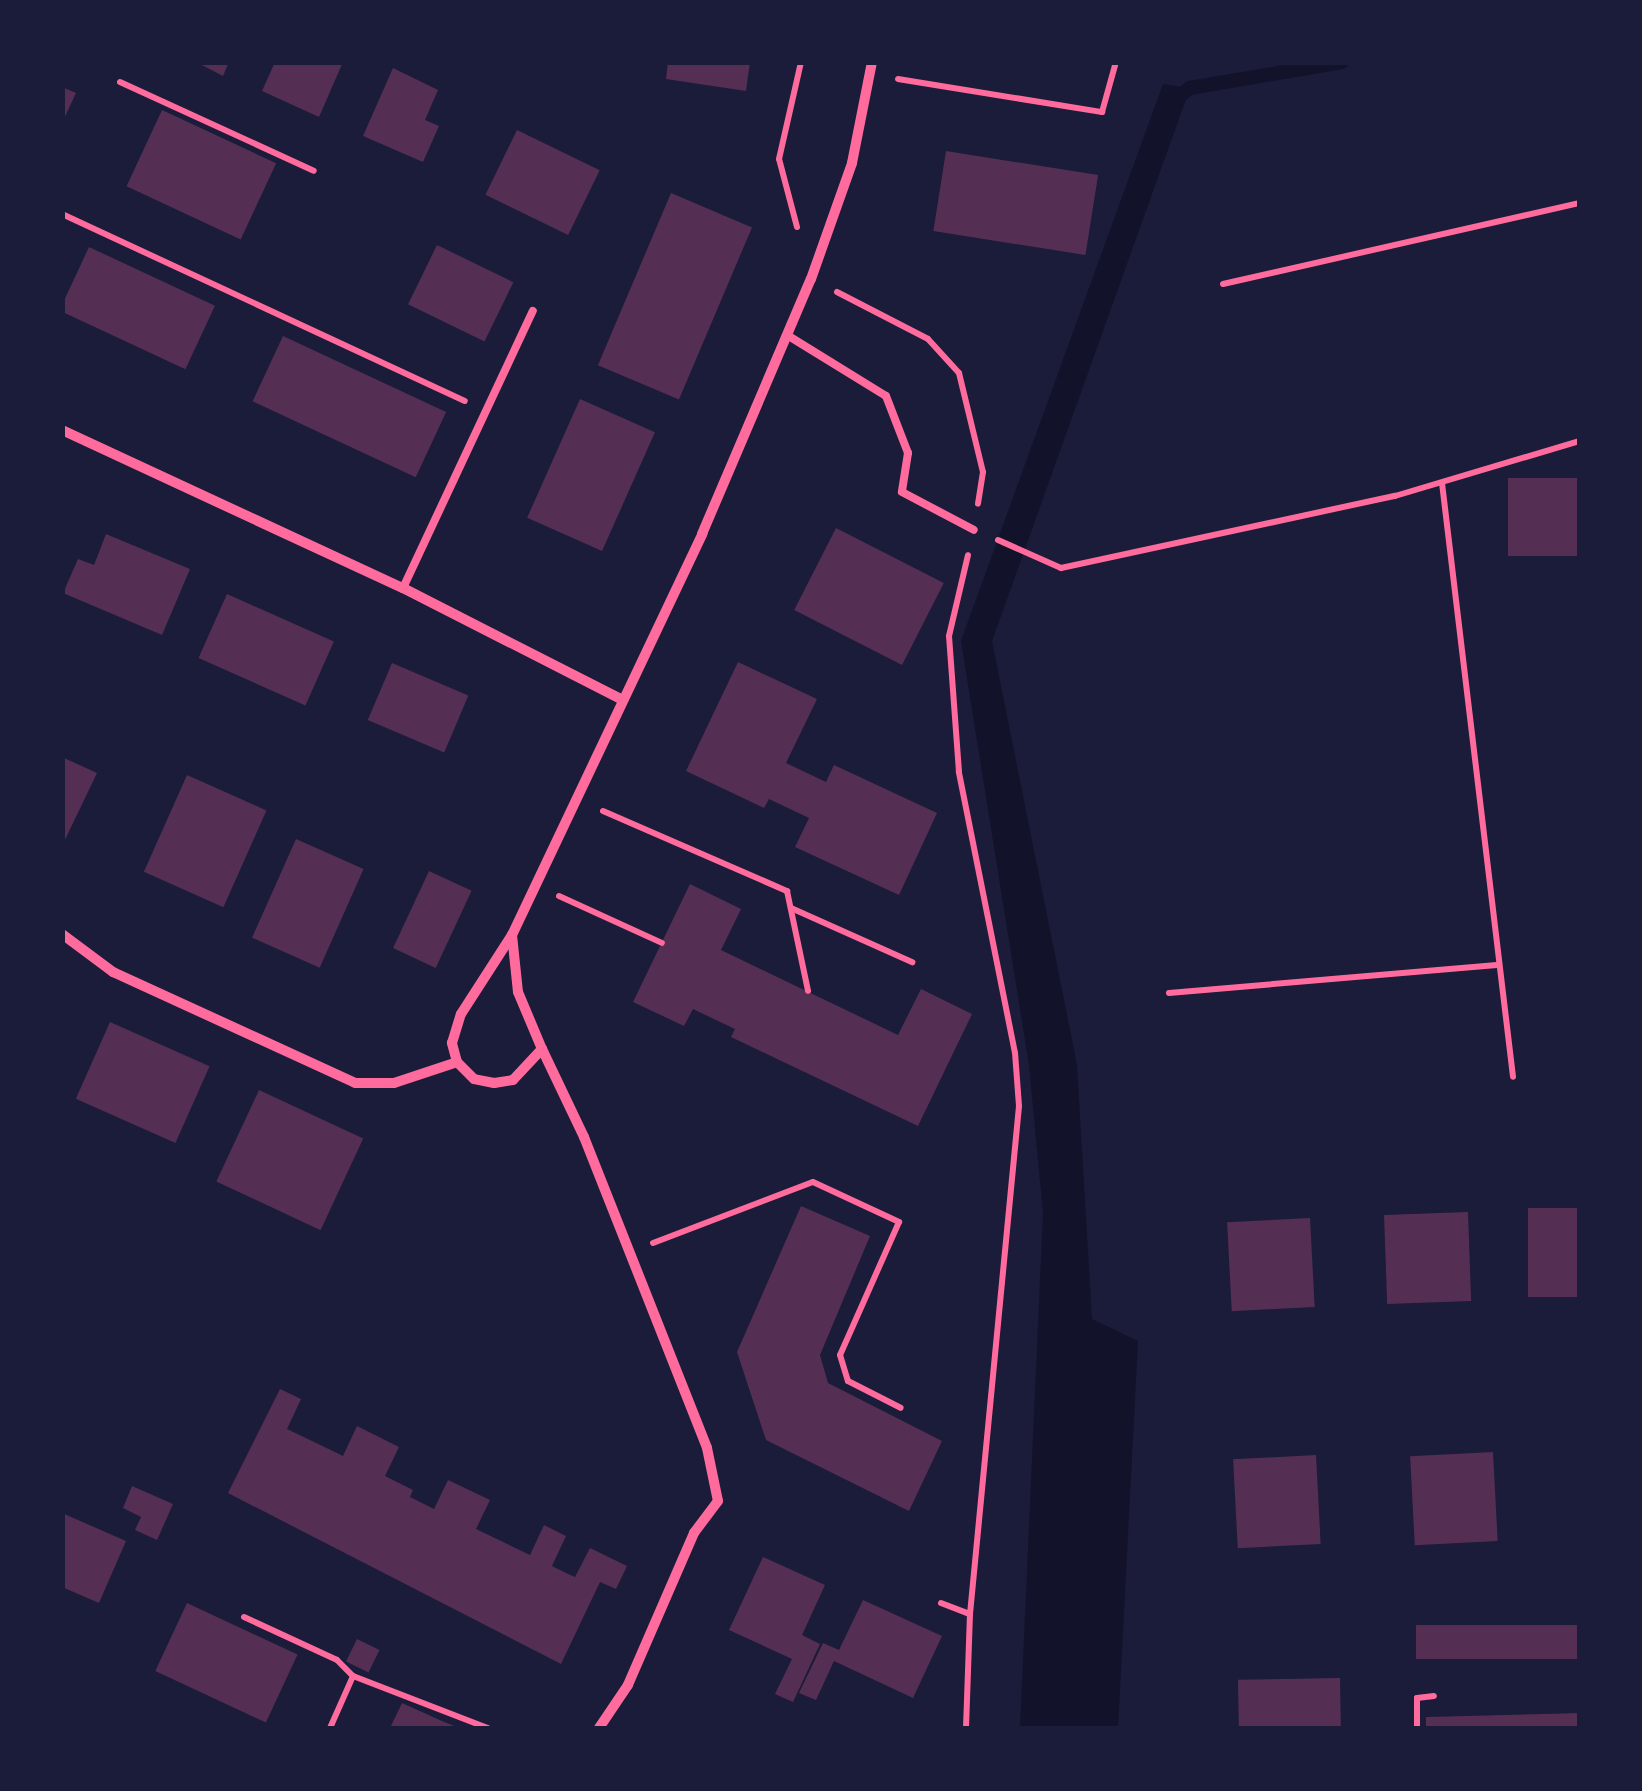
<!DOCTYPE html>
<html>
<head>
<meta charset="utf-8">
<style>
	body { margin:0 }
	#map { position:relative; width:1642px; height:1791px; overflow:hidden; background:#1b1b3a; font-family:"Public Sans",sans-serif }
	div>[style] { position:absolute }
	.water>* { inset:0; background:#12122b }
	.stream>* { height:14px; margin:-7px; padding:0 7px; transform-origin:7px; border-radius:7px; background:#12122b }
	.building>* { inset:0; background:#542f53; transform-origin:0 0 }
	.path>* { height:6px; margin:-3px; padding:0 3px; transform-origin:3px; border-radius:3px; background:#ff6b9d }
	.service>* { height:8px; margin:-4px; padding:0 4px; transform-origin:4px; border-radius:4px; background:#ff6b9d }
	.minor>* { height:10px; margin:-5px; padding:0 5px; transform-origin:5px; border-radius:5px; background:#ff6b9d }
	span { translate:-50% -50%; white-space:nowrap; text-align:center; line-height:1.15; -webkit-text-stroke:8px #1b1b3a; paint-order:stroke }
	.frame { position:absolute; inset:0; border:65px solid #1b1b3a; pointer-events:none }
</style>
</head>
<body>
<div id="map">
	<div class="water">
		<div style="clip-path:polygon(1163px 84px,1190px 88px,992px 641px,1077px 1065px,1092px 1319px,1138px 1341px,1118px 1728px,1020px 1728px,1043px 1213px,1029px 1065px,961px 641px)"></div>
	</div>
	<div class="stream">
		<div style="left:1178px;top:97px;width:15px;rotate:-37deg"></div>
		<div style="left:1190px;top:88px;width:154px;rotate:-9.7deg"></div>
	</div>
	<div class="building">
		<div style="clip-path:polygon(196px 62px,229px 62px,223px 76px)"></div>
		<div style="clip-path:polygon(275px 62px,343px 62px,319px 117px,262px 91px)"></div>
		<div style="clip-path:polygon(668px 62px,750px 62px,746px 91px,666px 79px)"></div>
		<div style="clip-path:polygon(393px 68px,438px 90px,425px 120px,439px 126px,423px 162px,363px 136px)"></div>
		<div style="clip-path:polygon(62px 87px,76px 93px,62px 123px)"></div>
		<div style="left:162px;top:110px;width:126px;height:84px;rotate:25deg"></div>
		<div style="left:517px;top:130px;width:92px;height:72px;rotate:26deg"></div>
		<div style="left:946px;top:151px;width:154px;height:81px;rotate:9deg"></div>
		<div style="left:671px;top:193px;width:88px;height:187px;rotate:23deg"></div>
		<div style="left:437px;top:245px;width:85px;height:66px;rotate:26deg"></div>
		<div style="left:89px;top:247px;width:139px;height:70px;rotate:25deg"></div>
		<div style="left:283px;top:336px;width:180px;height:72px;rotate:25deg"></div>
		<div style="left:580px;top:399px;width:82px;height:130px;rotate:24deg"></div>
		<div style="left:1580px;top:478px;width:78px;height:72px;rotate:90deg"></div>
		<div style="left:836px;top:528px;width:121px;height:92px;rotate:27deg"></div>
		<div style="clip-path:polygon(106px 534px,190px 569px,162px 635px,63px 593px,78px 559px,94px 565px)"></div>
		<div style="left:227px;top:594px;width:117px;height:70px;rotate:24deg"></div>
		<div style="clip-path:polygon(738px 662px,817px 699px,786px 763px,826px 782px,834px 765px,937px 813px,899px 895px,795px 847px,809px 818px,769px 799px,764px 808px,686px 771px)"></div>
		<div style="left:392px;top:663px;width:83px;height:62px;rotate:23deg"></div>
		<div style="clip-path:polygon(62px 757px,97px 773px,62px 846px)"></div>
		<div style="left:187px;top:775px;width:87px;height:106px;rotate:24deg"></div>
		<div style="left:296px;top:839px;width:74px;height:108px;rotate:24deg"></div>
		<div style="left:429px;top:871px;width:47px;height:85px;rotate:25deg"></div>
		<div style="clip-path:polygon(690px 884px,741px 909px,721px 950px,898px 1035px,921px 989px,972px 1014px,918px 1126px,731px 1037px,735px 1029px,693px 1009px,684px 1026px,633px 1002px)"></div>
		<div style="left:110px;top:1022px;width:109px;height:84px;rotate:24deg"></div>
		<div style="left:259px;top:1090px;width:115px;height:101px;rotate:25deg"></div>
		<div style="clip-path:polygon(801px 1206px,870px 1236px,820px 1355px,828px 1383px,942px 1441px,909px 1511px,766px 1440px,737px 1352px)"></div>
		<div style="left:1580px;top:1208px;width:89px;height:52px;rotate:90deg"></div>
		<div style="left:1468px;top:1212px;width:89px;height:84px;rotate:88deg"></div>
		<div style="left:1310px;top:1218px;width:89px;height:83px;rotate:87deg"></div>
		<div style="clip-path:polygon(280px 1389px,301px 1399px,287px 1429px,337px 1453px,343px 1456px,357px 1426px,399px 1447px,385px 1476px,413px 1490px,410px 1497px,434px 1509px,448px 1480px,490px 1500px,476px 1529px,530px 1555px,544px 1525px,566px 1536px,552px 1566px,568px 1574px,575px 1577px,590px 1548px,627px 1566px,616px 1589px,600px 1582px,561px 1664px,228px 1493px)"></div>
		<div style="left:1493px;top:1452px;width:89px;height:83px;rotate:87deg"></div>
		<div style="left:1316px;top:1455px;width:89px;height:83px;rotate:87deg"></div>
		<div style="clip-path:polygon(132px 1486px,173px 1504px,157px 1540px,135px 1530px,141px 1517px,123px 1508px)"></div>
		<div style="clip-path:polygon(62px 1513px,126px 1541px,99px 1603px,62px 1587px)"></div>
		<div style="clip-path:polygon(763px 1557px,825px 1585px,802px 1635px,820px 1644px,793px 1702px,775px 1694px,792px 1659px,729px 1630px)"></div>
		<div style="clip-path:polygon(863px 1600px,942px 1636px,913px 1698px,834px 1661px,816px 1700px,799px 1693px,823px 1643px,839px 1650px)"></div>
		<div style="left:187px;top:1603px;width:122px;height:75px;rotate:25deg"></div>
		<div style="left:1580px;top:1625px;width:34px;height:164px;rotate:90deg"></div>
		<div style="left:357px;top:1639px;width:25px;height:25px;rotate:26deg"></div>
		<div style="left:1340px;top:1678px;width:50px;height:102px;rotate:89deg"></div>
		<div style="clip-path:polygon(402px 1703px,442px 1721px,459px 1728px,390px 1728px)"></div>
		<div style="clip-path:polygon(1580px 1713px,1580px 1728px,1426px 1728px,1426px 1717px)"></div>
	</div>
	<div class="path">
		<div style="left:898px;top:79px;width:207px;rotate:9.2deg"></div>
		<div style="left:1102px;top:112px;width:52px;rotate:-74.4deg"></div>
		<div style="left:120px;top:82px;width:213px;rotate:24.6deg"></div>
		<div style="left:62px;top:214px;width:444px;rotate:24.9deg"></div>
		<div style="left:797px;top:227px;width:70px;rotate:-104.8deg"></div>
		<div style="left:779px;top:159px;width:99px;rotate:-77.2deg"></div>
		<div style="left:1223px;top:284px;width:366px;rotate:-12.8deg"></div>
		<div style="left:837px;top:292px;width:102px;rotate:27.3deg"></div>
		<div style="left:928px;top:339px;width:46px;rotate:47.6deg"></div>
		<div style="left:959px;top:373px;width:102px;rotate:76.4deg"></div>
		<div style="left:983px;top:472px;width:32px;rotate:99deg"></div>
		<div style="left:1442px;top:483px;width:598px;rotate:83.18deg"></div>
		<div style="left:998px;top:540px;width:69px;rotate:24deg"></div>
		<div style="left:1061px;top:568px;width:342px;rotate:-12.2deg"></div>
		<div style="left:1395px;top:496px;width:193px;rotate:-16.6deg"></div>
		<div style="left:603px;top:811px;width:201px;rotate:23.5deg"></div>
		<div style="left:787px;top:891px;width:102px;rotate:78.1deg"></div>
		<div style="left:559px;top:896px;width:113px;rotate:24.5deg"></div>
		<div style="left:791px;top:908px;width:133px;rotate:24.1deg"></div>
		<div style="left:1169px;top:993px;width:329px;rotate:-4.9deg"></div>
		<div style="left:653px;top:1243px;width:171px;rotate:-20.9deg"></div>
		<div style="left:813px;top:1182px;width:95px;rotate:24.9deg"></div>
		<div style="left:899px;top:1222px;width:145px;rotate:113.9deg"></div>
		<div style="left:840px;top:1355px;width:27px;rotate:73deg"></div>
		<div style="left:848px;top:1381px;width:59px;rotate:27deg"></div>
		<div style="left:941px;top:1603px;width:31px;rotate:21deg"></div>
		<div style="left:244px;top:1617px;width:102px;rotate:24.8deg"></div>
		<div style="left:337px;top:1660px;width:23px;rotate:45deg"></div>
		<div style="left:353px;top:1676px;width:145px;rotate:21.1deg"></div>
		<div style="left:330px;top:1728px;width:57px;rotate:-66.1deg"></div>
		<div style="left:966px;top:1728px;width:114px;rotate:-88deg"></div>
		<div style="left:970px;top:1614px;width:510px;rotate:-84.49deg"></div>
		<div style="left:1019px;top:1106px;width:53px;rotate:-94.3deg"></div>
		<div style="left:1015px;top:1053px;width:287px;rotate:-101.3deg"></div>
		<div style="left:959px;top:772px;width:136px;rotate:-94.2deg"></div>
		<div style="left:949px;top:636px;width:83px;rotate:-76.8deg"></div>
		<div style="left:1417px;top:1728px;width:30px;rotate:-90deg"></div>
		<div style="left:1417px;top:1698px;width:17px;rotate:-7deg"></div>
	</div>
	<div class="service">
		<div style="left:787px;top:335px;width:116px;rotate:31.6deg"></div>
		<div style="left:886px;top:396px;width:61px;rotate:68.9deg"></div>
		<div style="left:908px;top:453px;width:39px;rotate:99deg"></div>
		<div style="left:902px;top:492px;width:81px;rotate:27.8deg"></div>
		<div style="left:403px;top:588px;width:306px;rotate:-64.9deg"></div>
	</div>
	<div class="minor">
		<div style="left:62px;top:430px;width:376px;rotate:24.9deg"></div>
		<div style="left:403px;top:588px;width:245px;rotate:27deg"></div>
		<div style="left:62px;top:934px;width:64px;rotate:36.7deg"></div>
		<div style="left:113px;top:972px;width:266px;rotate:24.6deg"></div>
		<div style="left:355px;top:1083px;width:39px"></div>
		<div style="left:394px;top:1083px;width:66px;rotate:-18.4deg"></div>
		<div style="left:512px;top:935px;width:57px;rotate:84deg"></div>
		<div style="left:518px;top:992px;width:62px;rotate:67.2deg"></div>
		<div style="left:542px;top:1049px;width:42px;rotate:133.1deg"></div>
		<div style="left:513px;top:1080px;width:19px;rotate:171deg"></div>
		<div style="left:494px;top:1083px;width:20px;rotate:-169deg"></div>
		<div style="left:474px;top:1079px;width:24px;rotate:-135deg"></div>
		<div style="left:457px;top:1062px;width:20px;rotate:-105deg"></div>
		<div style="left:452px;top:1043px;width:30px;rotate:-73deg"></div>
		<div style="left:461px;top:1014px;width:94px;rotate:-57.2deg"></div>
		<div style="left:512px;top:935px;width:444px;rotate:-64.6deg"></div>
		<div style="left:702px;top:534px;width:277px;rotate:-66.9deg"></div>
		<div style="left:811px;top:279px;width:123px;rotate:-70.5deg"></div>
		<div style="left:852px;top:163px;width:103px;rotate:-78.8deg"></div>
		<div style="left:542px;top:1049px;width:98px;rotate:64.5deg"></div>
		<div style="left:584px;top:1137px;width:334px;rotate:68.4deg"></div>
		<div style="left:707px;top:1448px;width:54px;rotate:78.3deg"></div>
		<div style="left:718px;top:1501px;width:40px;rotate:127deg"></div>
		<div style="left:694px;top:1533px;width:166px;rotate:113.5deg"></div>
		<div style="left:628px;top:1685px;width:52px;rotate:124deg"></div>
	</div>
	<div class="frame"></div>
</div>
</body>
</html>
